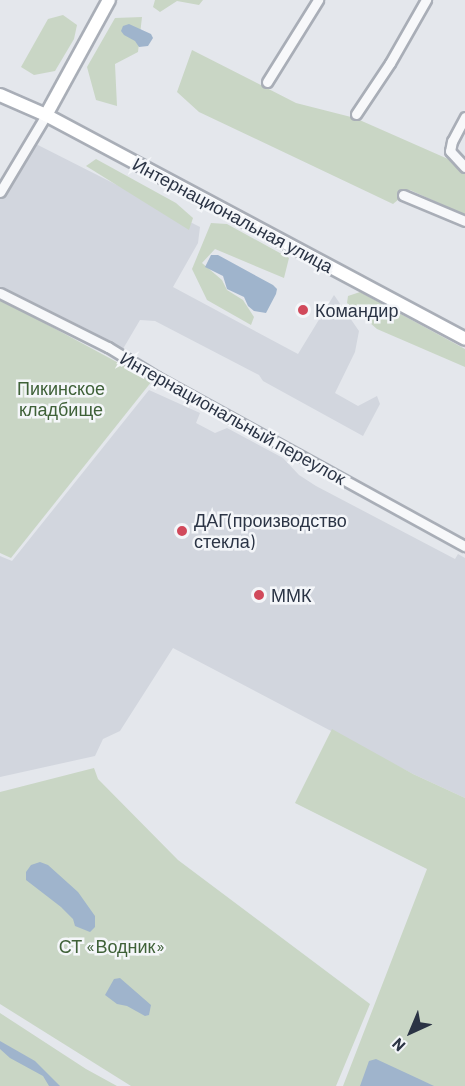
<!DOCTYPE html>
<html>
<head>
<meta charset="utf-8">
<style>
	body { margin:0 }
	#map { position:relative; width:465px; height:1086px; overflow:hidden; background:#e4e7ec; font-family:Barlow,sans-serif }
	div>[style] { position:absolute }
	.built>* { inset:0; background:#d2d6de }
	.green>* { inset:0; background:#c9d6c5 }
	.water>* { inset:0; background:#9fb4cc }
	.roads { filter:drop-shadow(2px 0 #a9aeb7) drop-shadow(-2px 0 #a9aeb7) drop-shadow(0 2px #a9aeb7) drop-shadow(0 -2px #a9aeb7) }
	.minor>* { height:9px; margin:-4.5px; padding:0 4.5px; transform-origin:4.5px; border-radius:4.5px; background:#f7f8fa }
	.major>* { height:12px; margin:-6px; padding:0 6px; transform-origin:6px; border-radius:6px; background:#fff }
	.dots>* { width:16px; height:16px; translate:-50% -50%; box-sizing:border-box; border:3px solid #f4f6f9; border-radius:50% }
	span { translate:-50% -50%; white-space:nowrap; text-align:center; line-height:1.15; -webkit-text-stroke:5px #f4f6f9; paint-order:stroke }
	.street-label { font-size:18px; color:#2b3445 }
	.poi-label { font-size:18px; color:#2b3445 }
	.left { translate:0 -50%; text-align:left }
	.park-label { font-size:18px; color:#3f6138 }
	.north { position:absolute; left:381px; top:1002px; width:60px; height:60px; -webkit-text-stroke:4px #f4f6f9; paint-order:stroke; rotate:224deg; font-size:16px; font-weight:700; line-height:24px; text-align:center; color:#2b3445 }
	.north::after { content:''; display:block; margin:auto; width:21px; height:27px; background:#2b3445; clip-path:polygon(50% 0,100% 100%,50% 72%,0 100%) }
</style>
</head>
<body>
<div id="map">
	<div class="built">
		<div style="clip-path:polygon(30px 141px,200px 227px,198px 243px,173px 287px,298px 354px,334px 295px,359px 331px,355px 352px,335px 393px,358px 406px,377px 396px,380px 404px,363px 436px,263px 381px,259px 375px,155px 321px,140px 320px,120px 354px,0 293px,0 192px)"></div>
		<div style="clip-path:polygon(149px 390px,200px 413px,196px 423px,215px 433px,227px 428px,283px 458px,299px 475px,316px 486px,455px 559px,458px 554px,465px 558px,465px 798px,413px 774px,173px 648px,120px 731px,103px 739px,95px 756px,0 777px,0 556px,12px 561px)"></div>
	</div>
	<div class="green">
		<div style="clip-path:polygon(155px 0,203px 0,199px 5px,177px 1px,160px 12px,153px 7px)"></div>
		<div style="clip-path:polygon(63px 15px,77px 25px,74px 39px,55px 71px,34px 75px,21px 67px,48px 19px)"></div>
		<div style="clip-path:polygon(142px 17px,138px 52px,115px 64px,117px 106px,96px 100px,87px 67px,115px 18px)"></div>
		<div style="clip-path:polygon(192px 50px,296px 103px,355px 118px,448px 159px,465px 170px,465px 215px,410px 190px,393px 204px,199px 112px,177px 92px)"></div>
		<div style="clip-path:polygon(96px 159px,176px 203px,193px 218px,189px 230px,86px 166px)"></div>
		<div style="clip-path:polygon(211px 223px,227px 224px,289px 258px,284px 278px,215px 249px,202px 263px,222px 280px,227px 290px,243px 300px,254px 317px,251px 325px,207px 300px,192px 269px)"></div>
		<div style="clip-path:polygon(360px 292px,465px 349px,465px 367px,377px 329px,347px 303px,348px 296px)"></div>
		<div style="clip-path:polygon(0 299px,152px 381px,11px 558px,0 553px)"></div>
		<div style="clip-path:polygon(332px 729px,413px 774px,465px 798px,465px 1086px,343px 1086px,427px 869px,295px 803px)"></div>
		<div style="clip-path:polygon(94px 768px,98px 779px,178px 860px,370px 1004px,336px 1086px,131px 1086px,0 1004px,0 792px)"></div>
		<div style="clip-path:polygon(0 1013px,86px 1069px,117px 1086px,0 1086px)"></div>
	</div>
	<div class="water">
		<div style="clip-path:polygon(129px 24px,151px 34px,153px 38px,148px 46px,139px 47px,135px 41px,124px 35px,121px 31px,123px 26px)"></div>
		<div style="clip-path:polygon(211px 255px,218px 255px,273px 285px,277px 289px,276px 294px,266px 313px,254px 311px,248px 306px,244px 297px,227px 289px,223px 276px,205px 267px)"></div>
		<div style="clip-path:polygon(40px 862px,48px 865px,78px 892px,95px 916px,95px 927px,90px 932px,75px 926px,73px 919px,61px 907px,26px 880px,26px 872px,31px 865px)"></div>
		<div style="clip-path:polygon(120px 978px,151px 1005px,149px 1015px,145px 1016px,127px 1006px,117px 1004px,105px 995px,114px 979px)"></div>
		<div style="clip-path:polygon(0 1041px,35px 1061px,60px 1086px,49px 1086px,43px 1076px,10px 1058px,0 1049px)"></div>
		<div style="clip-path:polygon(376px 1059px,417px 1078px,434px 1086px,360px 1086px,369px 1061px)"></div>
	</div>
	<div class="roads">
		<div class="minor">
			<div style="left:267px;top:82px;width:97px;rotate:-58.1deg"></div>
			<div style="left:356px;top:114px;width:61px;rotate:-56.3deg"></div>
			<div style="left:390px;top:63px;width:73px;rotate:-60.3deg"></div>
			<div style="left:465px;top:117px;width:27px;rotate:118deg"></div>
			<div style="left:452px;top:141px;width:10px;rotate:101deg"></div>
			<div style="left:450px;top:151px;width:22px;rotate:47deg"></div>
			<div style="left:0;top:192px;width:90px;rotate:-59.1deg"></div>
			<div style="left:403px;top:195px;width:67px;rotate:22.8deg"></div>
			<div style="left:0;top:293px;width:121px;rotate:26.6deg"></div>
			<div style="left:108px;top:347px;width:57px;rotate:31.5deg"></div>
			<div style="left:157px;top:377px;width:351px;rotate:28.8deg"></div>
		</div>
		<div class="major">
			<div style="left:0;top:95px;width:50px;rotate:23.5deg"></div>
			<div style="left:46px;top:115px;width:475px;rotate:28.1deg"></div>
			<div style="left:46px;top:115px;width:131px;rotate:-61.3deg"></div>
		</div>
	</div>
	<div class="dots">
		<div style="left:303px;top:310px;background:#d1495b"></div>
		<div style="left:182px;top:531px;background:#d1495b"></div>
		<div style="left:259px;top:595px;background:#d1495b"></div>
	</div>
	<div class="street-label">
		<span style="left:233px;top:215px;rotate:28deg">Интернациональная улица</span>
		<span style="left:233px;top:418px;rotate:29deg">Интернациональный переулок</span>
	</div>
	<div class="poi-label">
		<span class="left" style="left:315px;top:310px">Командир</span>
		<span class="left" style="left:194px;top:531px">ДАГ(производство<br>стекла)</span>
		<span class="left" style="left:271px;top:595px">ММК</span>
	</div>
	<div class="park-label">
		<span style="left:61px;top:399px">Пикинское<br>кладбище</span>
		<span style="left:112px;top:946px">СТ «Водник»</span>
	</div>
	<div class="north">N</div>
</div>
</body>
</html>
